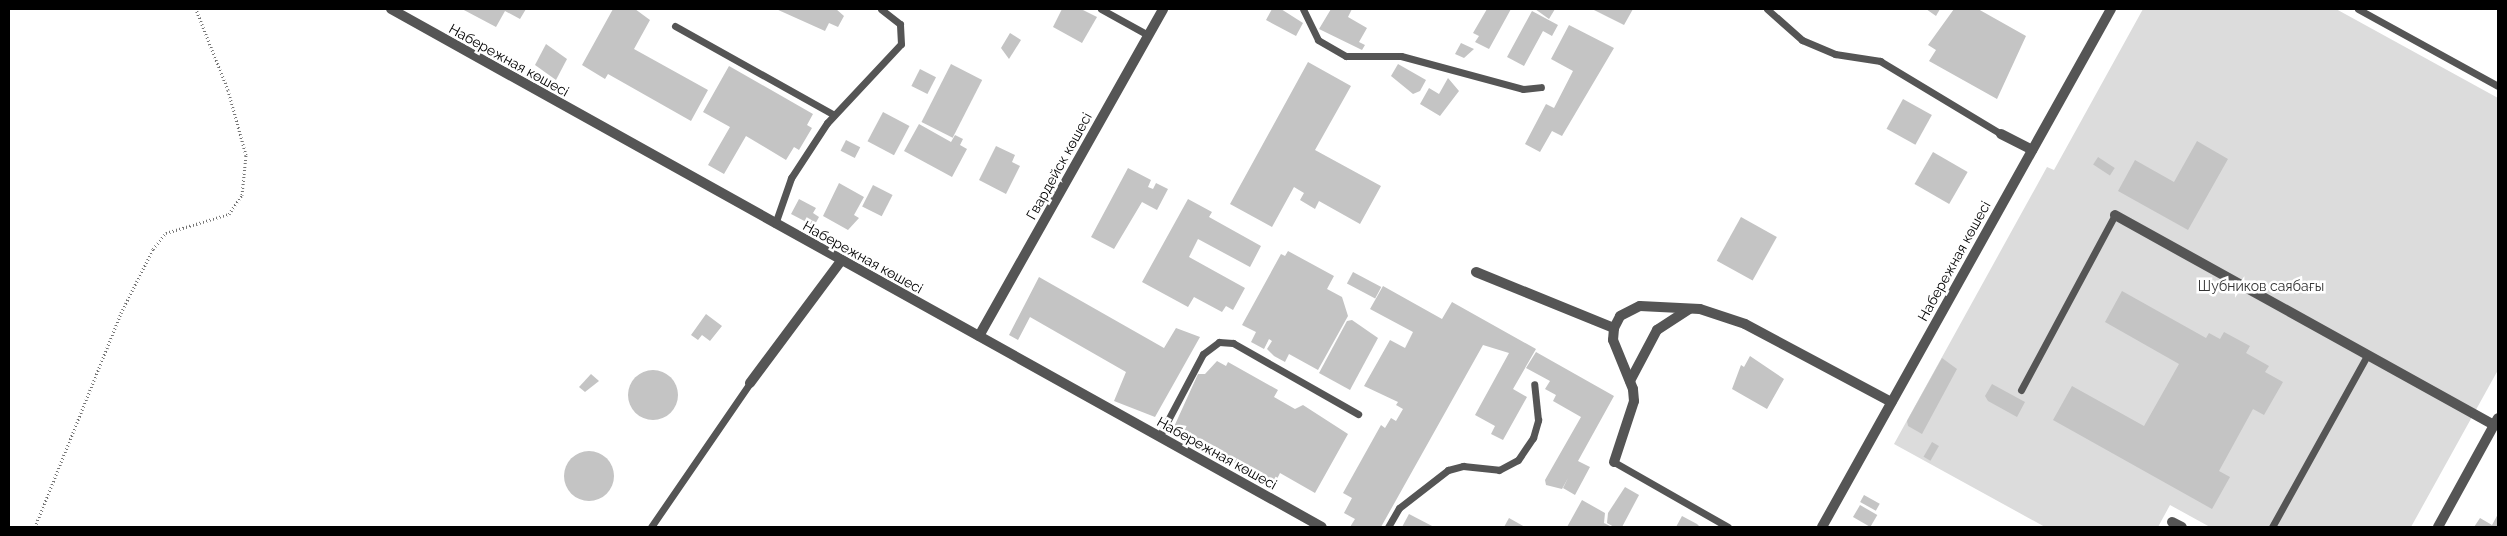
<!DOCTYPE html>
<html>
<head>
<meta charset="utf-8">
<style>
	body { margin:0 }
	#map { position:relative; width:2507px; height:536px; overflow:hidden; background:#fff; font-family:Raleway,sans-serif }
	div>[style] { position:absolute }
	.green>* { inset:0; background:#dcdcdc }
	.building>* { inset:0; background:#c4c4c4; transform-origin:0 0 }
	.round { border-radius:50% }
	.path>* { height:3px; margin-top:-1.5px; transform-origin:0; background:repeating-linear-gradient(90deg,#777 0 1px,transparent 0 3.5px) }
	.service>* { height:7px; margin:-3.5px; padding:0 3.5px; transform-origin:3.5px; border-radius:3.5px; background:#555 }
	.minor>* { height:10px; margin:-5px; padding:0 5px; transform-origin:5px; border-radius:5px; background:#555 }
	.tertiary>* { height:10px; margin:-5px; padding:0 5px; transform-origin:5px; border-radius:5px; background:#555 }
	span { translate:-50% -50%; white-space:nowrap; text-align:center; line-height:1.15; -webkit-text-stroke:5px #fff; paint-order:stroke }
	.street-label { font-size:14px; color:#000 }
	.park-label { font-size:14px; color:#333 }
	.frame { position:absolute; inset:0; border:10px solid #000; pointer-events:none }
</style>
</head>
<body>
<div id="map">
	<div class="green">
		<div style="clip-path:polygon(2143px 9px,2336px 9px,2498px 98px,2498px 370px,2411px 527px,2210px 527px,2170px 505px,2158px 527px,2045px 527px,1894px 444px,2047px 167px,2054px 170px)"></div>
	</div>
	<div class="building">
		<div style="clip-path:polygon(462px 9px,526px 9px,520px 19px,505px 11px,496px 27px)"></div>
		<div style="clip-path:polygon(613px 9px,635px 9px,650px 20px,634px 49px,708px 90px,691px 121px,608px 74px,605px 79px,582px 65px)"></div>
		<div style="clip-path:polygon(776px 9px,836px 9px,844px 16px,838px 27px,829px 23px,825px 31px)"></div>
		<div style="clip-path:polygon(1062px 9px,1081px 9px,1097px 17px,1082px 43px,1053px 27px)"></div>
		<div style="clip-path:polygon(1272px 9px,1281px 9px,1303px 23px,1296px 36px,1266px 20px)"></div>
		<div style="clip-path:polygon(1331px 9px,1352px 9px,1348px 17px,1367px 28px,1359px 42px,1365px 45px,1362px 50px,1319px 29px)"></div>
		<div style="clip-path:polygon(1487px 9px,1511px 9px,1489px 49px,1475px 42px,1479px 36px,1473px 33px)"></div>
		<div style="clip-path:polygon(1535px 9px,1555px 9px,1549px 19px)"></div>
		<div style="clip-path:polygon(1592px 9px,1633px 9px,1624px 25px)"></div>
		<div style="clip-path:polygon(1926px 9px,1940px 9px,1936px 16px)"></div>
		<div style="clip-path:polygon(1954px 9px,1978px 9px,2026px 36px,1997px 99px,1929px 61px,1936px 50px,1928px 45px)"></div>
		<div style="clip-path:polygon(1532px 11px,1558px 25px,1552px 36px,1543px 31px,1524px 66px,1507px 57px)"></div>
		<div style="clip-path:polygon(1569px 25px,1614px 48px,1562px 136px,1552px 131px,1540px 152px,1525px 144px,1546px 104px,1554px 108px,1573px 71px,1551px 59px)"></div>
		<div style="clip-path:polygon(1010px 33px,1021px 40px,1009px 59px,1001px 48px)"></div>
		<div style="clip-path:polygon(1461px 43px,1474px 49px,1464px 58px,1455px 54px)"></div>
		<div style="clip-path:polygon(546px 44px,567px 59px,556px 80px,535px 65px)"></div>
		<div style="clip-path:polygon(1308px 62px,1351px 86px,1315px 150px,1381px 186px,1360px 224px,1319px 201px,1315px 209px,1300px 200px,1304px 193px,1294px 187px,1272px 227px,1230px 204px)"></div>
		<div style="left:951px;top:64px;width:35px;height:65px;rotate:27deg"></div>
		<div style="clip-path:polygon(1398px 64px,1426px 80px,1420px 91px,1413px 94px,1391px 76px)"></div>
		<div style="clip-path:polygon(729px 66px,813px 114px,807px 125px,812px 128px,799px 150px,794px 147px,786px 160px,746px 136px,724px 174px,708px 165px,730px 127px,703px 112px)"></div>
		<div style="left:920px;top:69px;width:18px;height:19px;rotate:27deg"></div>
		<div style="clip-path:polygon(1448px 78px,1459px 91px,1440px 116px,1420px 104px,1429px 88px,1439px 94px)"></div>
		<div style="left:1903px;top:99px;width:33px;height:34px;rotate:29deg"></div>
		<div style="left:883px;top:112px;width:30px;height:33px;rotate:28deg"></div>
		<div style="clip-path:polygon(919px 124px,951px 142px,955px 135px,963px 139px,960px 145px,967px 149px,952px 177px,904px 151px)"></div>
		<div style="left:846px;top:140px;width:16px;height:12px;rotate:27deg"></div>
		<div style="clip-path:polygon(2197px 141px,2228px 159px,2188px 230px,2118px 191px,2135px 160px,2174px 182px)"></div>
		<div style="clip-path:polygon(996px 146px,1015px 155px,1012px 162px,1020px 166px,1006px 194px,979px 180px)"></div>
		<div style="left:1933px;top:152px;width:40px;height:37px;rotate:30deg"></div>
		<div style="left:2098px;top:157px;width:20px;height:9px;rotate:33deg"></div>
		<div style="clip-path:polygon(1128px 168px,1151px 180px,1148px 187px,1153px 189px,1156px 183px,1168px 189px,1157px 210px,1142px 202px,1114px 249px,1091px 237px)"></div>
		<div style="clip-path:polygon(839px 183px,864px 197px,854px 215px,859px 218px,848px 230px,823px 216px)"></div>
		<div style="left:873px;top:185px;width:22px;height:24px;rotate:27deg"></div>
		<div style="clip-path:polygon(799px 199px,816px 208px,813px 213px,819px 217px,814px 226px,791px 214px)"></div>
		<div style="clip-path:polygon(1188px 199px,1212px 212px,1209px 217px,1261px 246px,1250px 267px,1198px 239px,1189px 257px,1245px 288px,1233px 310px,1226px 306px,1222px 312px,1194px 297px,1188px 307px,1142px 282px)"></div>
		<div style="left:1741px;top:217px;width:41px;height:50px;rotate:29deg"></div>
		<div style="clip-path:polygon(1288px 251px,1334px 276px,1327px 289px,1342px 297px,1348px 316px,1318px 370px,1289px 354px,1285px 362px,1274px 356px,1267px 349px,1272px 341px,1269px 339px,1264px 349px,1251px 342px,1256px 332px,1242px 325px,1281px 254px,1285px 256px)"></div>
		<div style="left:1353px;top:272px;width:32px;height:13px;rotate:28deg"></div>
		<div style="clip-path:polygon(1039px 277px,1164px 348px,1176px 328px,1200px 337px,1155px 417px,1114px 401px,1126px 372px,1030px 317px,1018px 340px,1009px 335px)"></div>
		<div style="clip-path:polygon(1383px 286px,1442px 319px,1452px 302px,1536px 349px,1513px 389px,1527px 397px,1503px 440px,1491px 434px,1495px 426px,1475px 415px,1509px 353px,1483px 345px,1381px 527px,1350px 527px,1355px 519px,1344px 513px,1352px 498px,1343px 493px,1381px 425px,1385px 428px,1391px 418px,1396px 421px,1403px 409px,1396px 405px,1398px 402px,1364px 386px,1390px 340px,1405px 348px,1413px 332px,1370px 309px)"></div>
		<div style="clip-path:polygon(2122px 291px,2206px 338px,2209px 333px,2220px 339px,2224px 332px,2250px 346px,2246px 353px,2269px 366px,2265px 372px,2283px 382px,2264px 415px,2253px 409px,2219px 471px,2230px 477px,2212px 509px,2053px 420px,2072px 386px,2144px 426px,2179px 364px,2105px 322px)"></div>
		<div style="clip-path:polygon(706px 314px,722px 326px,710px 341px,702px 335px,698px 340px,691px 335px)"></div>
		<div style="clip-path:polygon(1352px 320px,1378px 338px,1350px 390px,1319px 373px,1347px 321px)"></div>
		<div style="clip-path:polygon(1536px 352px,1614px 396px,1578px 461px,1590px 467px,1575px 495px,1563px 488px,1568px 478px,1562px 489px,1546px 485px,1545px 480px,1581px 417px,1553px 401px,1556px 395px,1545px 389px,1550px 381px,1526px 368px)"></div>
		<div style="clip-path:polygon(1750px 356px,1784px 379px,1767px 409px,1732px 389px,1741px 365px,1744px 367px)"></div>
		<div style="clip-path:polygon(1942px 358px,1957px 369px,1922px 434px,1908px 426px,1907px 421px)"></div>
		<div style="clip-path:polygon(1217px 361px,1226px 366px,1228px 362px,1278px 390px,1274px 397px,1295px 409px,1303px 405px,1348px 434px,1315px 493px,1280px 473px,1274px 485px,1173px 429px,1198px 374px,1205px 374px)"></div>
		<div class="round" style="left:628px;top:370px;width:50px;height:50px"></div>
		<div style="clip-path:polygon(591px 374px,599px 381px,585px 392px,579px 387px)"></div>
		<div style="clip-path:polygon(1992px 384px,2025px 402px,2017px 417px,1988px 401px,1985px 396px)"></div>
		<div style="left:1932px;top:442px;width:8px;height:17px;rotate:30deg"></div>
		<div class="round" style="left:564px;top:451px;width:50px;height:50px"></div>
		<div style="clip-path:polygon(1625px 487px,1639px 495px,1622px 527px,1614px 527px,1607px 523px,1608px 513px)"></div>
		<div style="left:1864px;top:495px;width:18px;height:8px;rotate:29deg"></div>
		<div style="clip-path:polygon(1582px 500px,1605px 513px,1604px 523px,1612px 527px,1567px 527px)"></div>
		<div style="left:1860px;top:505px;width:20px;height:14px;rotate:30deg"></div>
		<div style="clip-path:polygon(1409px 514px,1434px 527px,1402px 527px)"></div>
		<div style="clip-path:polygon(2498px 514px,2498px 527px,2474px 527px,2480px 518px,2492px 525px)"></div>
		<div style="clip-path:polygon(1682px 516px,1697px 524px,1700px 527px,1676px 527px)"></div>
		<div style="clip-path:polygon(1509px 518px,1525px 527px,1504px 527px)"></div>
	</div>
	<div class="path">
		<div style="left:35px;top:527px;width:231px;rotate:-68.1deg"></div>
		<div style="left:121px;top:313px;width:72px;rotate:-63.4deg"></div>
		<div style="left:153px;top:249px;width:21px;rotate:-51deg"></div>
		<div style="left:166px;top:233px;width:66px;rotate:-16.8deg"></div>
		<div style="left:229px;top:214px;width:23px;rotate:-56deg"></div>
		<div style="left:242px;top:195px;width:40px;rotate:-84.3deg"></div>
		<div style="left:246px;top:155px;width:67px;rotate:-105.5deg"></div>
		<div style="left:228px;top:90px;width:87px;rotate:-111.6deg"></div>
	</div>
	<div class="service">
		<div style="left:1101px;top:9px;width:54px;rotate:29deg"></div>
		<div style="left:1303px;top:9px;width:34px;rotate:64deg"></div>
		<div style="left:1318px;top:40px;width:32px;rotate:30deg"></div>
		<div style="left:1346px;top:56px;width:55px"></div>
		<div style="left:1401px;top:56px;width:126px;rotate:15.1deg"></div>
		<div style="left:1523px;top:89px;width:18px;rotate:-6deg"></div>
		<div style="left:1767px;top:9px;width:47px;rotate:41.5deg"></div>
		<div style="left:1802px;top:40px;width:36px;rotate:23deg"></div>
		<div style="left:1835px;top:54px;width:46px;rotate:8.8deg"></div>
		<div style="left:1880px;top:61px;width:141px;rotate:31.1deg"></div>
		<div style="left:2358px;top:9px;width:160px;rotate:28.8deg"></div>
		<div style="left:675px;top:26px;width:182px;rotate:29.2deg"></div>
		<div style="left:775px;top:224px;width:49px;rotate:-70.8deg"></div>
		<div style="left:791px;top:178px;width:66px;rotate:-56.8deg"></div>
		<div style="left:827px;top:123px;width:108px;rotate:-46.9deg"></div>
		<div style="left:901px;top:44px;width:20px;rotate:-93deg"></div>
		<div style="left:900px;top:24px;width:24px;rotate:-142deg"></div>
		<div style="left:2021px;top:390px;width:199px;rotate:-61.8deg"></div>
		<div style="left:1159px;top:437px;width:94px;rotate:-62.1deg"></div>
		<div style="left:1203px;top:354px;width:20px;rotate:-37deg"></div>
		<div style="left:1219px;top:342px;width:14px;rotate:4deg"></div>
		<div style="left:1233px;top:343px;width:144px;rotate:29.6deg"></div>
		<div style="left:1614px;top:462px;width:131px;rotate:29.7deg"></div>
		<div style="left:651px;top:527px;width:175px;rotate:-55.5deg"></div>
		<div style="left:1388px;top:527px;width:22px;rotate:-60deg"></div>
		<div style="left:1399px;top:508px;width:62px;rotate:-37.8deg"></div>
		<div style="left:1448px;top:470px;width:16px;rotate:-15deg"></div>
		<div style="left:1463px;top:466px;width:36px;rotate:6deg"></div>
		<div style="left:1499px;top:470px;width:21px;rotate:-28deg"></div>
		<div style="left:1518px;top:460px;width:27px;rotate:-56deg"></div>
		<div style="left:1533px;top:438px;width:19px;rotate:-74deg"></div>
		<div style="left:1538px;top:420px;width:36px;rotate:-96deg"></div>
		<div style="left:2272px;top:527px;width:198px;rotate:-61deg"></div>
	</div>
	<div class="minor">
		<div style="left:2001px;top:134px;width:35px;rotate:27deg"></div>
		<div style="left:2115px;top:215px;width:433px;rotate:29deg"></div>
		<div style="left:1476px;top:272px;width:149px;rotate:22.1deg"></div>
		<div style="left:979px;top:336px;width:375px;rotate:-60.6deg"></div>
		<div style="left:1630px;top:381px;width:58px;rotate:-62.1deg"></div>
		<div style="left:1657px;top:330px;width:38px;rotate:-33deg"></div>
		<div style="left:750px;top:383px;width:152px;rotate:-53.3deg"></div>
		<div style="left:1614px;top:462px;width:64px;rotate:-71.8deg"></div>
		<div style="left:1634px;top:401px;width:12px;rotate:-95deg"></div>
		<div style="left:1633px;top:389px;width:53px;rotate:-112.2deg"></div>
		<div style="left:1613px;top:340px;width:12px;rotate:-85deg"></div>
		<div style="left:1614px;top:328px;width:13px;rotate:-63deg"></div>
		<div style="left:1620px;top:316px;width:22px;rotate:-27deg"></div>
		<div style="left:1640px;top:306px;width:60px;rotate:2.9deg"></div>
		<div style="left:1700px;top:309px;width:47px;rotate:18.4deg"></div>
		<div style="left:1745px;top:324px;width:166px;rotate:28.1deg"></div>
		<div style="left:2172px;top:522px;width:11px;rotate:27deg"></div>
		<div style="left:1822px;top:527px;width:593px;rotate:-60.84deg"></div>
		<div style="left:2438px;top:527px;width:124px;rotate:-61.2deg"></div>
	</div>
	<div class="tertiary">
		<div style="left:391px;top:9px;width:1065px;rotate:29.09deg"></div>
	</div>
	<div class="street-label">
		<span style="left:509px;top:60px;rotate:29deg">Набережная көшесі</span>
		<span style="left:1059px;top:166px;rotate:-61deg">Гвардейск көшесі</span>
		<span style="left:863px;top:257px;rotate:29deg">Набережная көшесі</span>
		<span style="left:1954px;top:261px;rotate:-61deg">Набережная көшесі</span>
		<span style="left:1217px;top:453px;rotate:29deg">Набережная көшесі</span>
	</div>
	<div class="park-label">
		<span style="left:2261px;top:286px">Шубников саябағы</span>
	</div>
	<div class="frame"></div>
</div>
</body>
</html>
